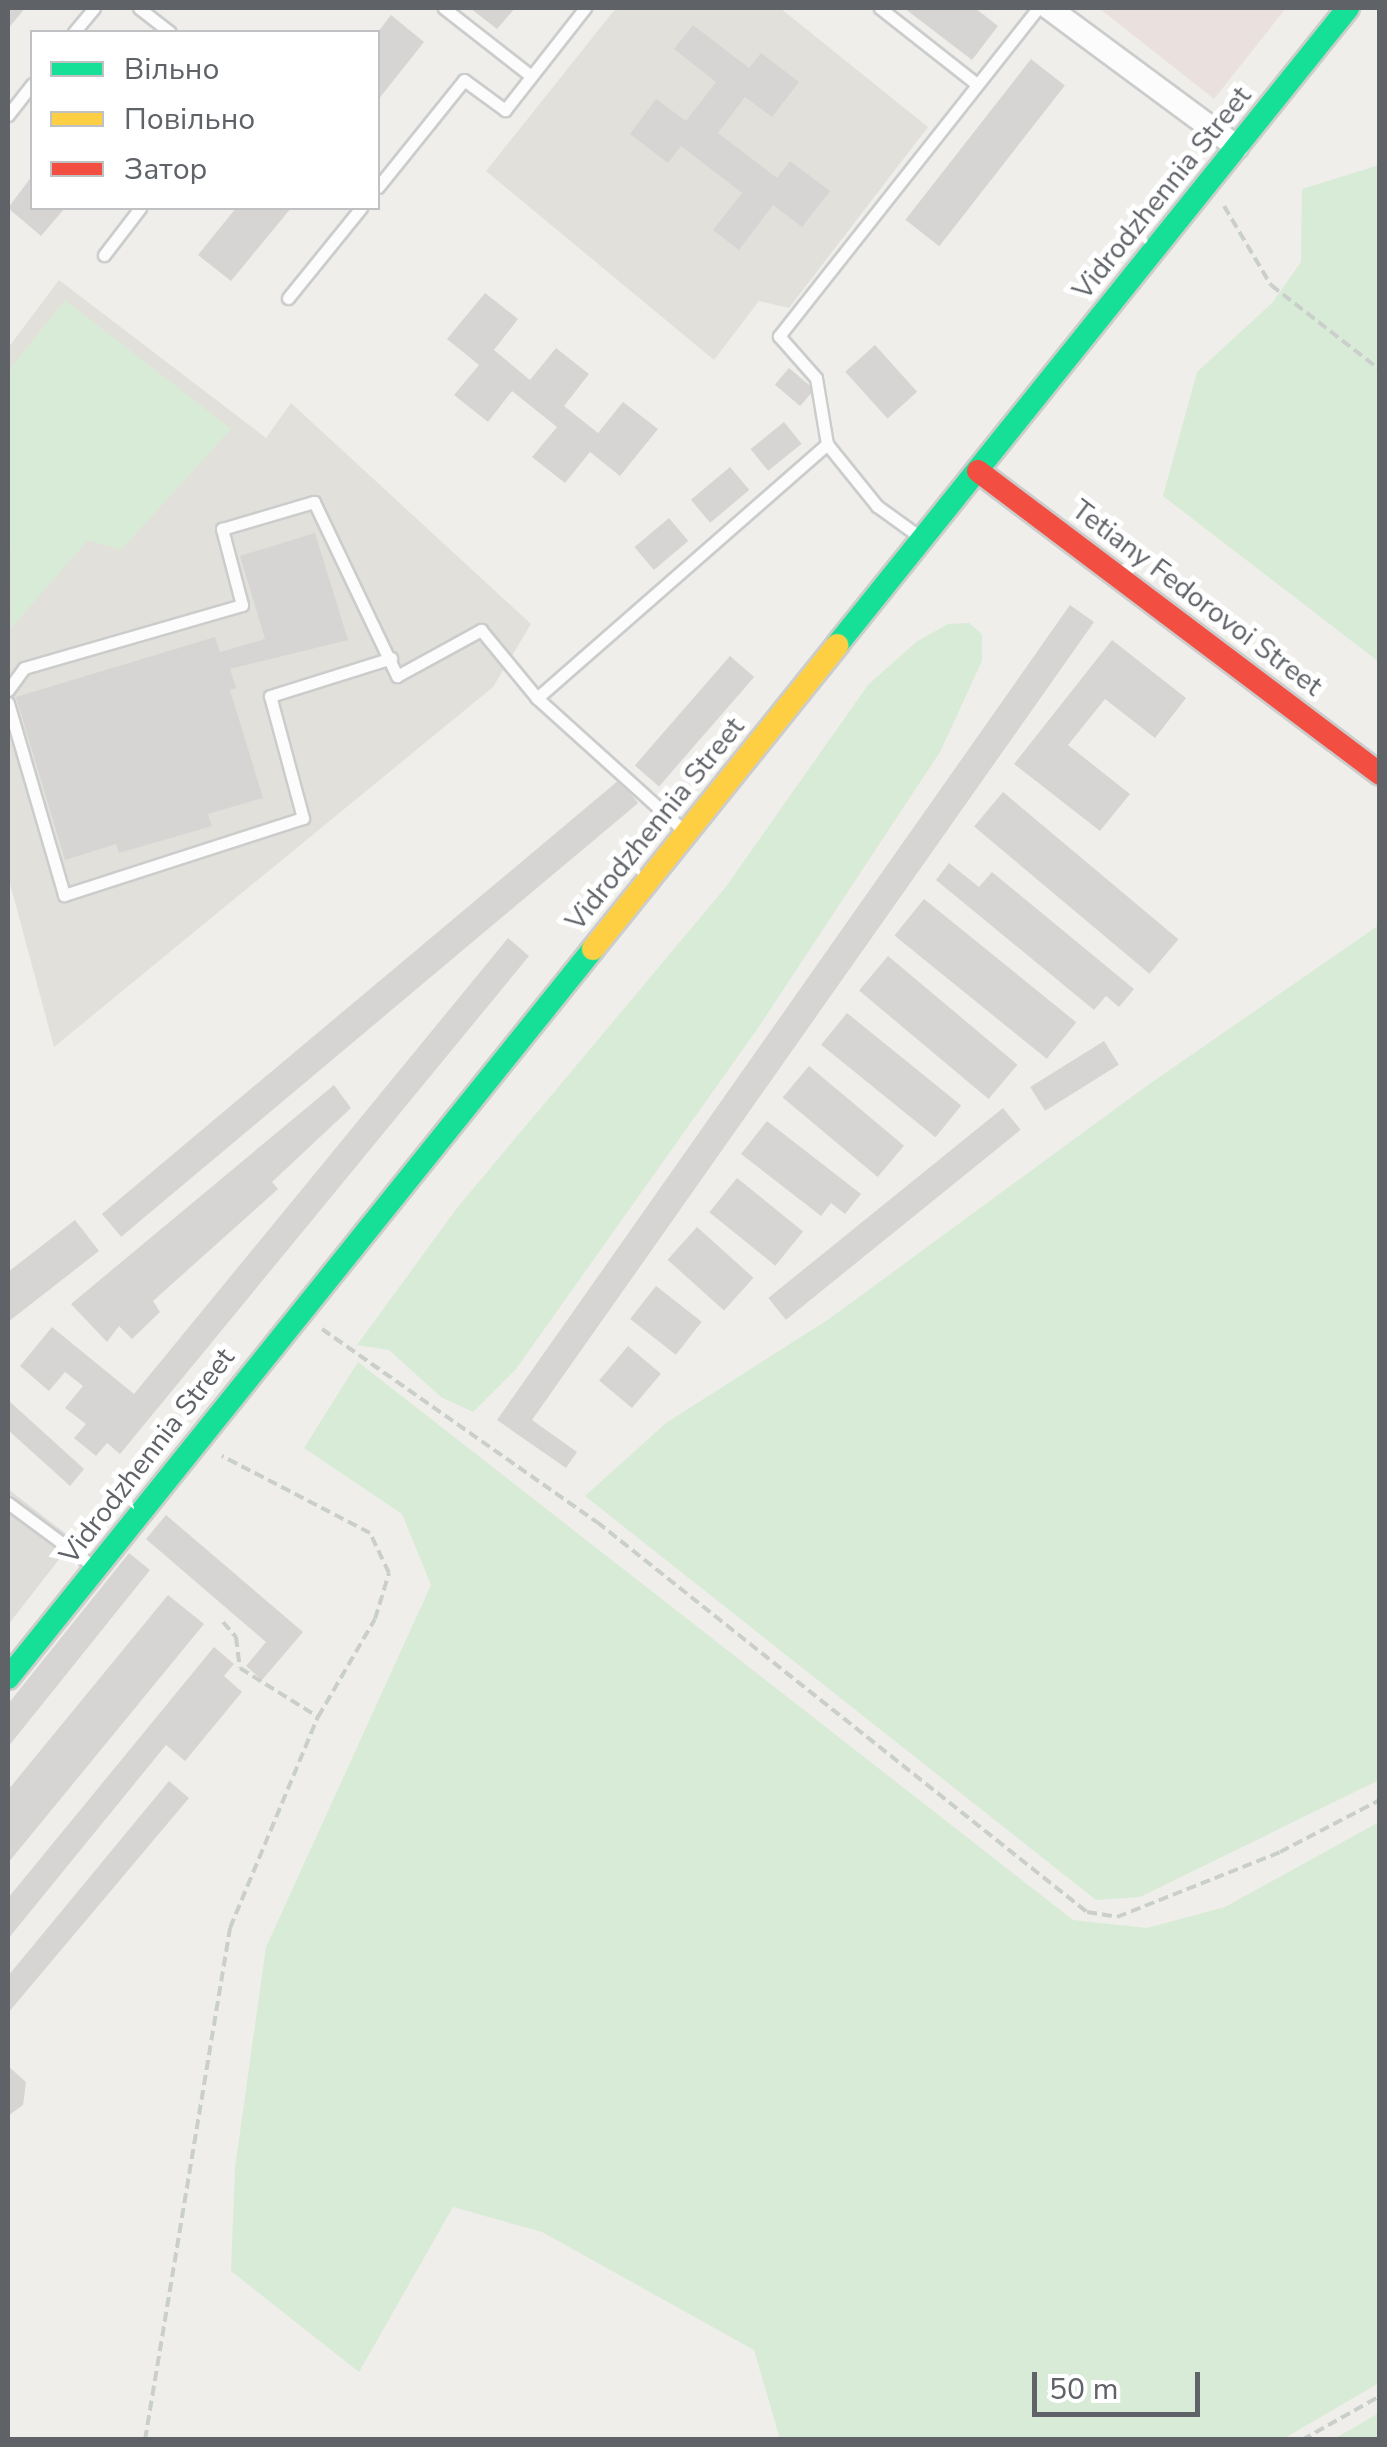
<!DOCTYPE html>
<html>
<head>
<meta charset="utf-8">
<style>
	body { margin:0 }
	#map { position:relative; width:1387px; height:2447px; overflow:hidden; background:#efeeea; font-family:"Nunito Sans",sans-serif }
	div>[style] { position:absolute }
	.industrial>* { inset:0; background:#dfddda }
	.education>* { inset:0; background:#e2e0da }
	.medical>* { inset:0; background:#eae0de }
	.green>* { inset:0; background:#d8ebd6 }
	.building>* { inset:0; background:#d6d5d3; transform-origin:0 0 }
	.path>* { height:4px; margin-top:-2px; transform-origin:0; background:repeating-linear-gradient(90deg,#cacfcc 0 10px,transparent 0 15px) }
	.roads { filter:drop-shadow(2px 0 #cbcccc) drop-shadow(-2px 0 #cbcccc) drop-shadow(0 2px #cbcccc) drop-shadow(0 -2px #cbcccc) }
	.lane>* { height:11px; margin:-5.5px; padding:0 5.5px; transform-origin:5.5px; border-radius:5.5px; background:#fdfcfc }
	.street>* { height:22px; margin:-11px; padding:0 11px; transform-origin:11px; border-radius:11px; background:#fdfcfc }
	.fast>* { height:22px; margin:-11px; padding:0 11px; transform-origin:11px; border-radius:11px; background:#16e098 }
	.slow>* { height:22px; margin:-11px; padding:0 11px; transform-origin:11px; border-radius:11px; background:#ffcf43 }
	.jam>* { height:22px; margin:-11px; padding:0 11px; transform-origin:11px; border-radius:11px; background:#f24e42 }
	span { translate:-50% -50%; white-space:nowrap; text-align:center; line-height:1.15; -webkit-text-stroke:10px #fff; paint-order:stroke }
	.street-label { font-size:28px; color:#5f6368 }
	.frame { position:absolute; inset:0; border:10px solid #5f6368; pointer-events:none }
	.legend { position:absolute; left:30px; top:30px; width:350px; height:180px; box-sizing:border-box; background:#fff; border:2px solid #bfc1c3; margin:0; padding:12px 18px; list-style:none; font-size:30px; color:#5f6368 }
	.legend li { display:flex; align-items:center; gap:20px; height:50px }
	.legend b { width:50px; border:2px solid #bfc1c3 }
	.scale { position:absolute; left:1032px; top:2372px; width:168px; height:45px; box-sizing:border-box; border:5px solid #5f6368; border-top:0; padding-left:12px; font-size:30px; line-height:35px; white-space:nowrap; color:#5f6368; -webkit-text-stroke:8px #fff; paint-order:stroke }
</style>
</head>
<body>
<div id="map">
	<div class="industrial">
		<div style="clip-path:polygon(8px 1489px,74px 1540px,8px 1625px)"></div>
	</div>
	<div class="education">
		<div style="clip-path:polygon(616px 8px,780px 8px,928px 127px,789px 308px,759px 301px,714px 360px,486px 171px)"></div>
		<div style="clip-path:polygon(59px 280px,266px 438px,291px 403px,531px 624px,493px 687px,54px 1047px,8px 876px,8px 348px)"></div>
	</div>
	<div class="medical">
		<div style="clip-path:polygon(1099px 8px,1286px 8px,1214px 99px)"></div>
	</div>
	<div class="green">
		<div style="clip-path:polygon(1379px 165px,1380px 165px,1379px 662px,1163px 496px,1197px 372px,1272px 303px,1301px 262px,1302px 189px)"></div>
		<div style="clip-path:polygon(65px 300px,231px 429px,121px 550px,88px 540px,11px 628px,8px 371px)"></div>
		<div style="clip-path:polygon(969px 623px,982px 634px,982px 661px,940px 752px,758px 1028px,516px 1369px,473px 1412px,441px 1397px,389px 1350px,357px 1345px,457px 1208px,725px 888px,868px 685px,916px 642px,948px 624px)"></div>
		<div style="clip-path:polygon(1379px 925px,1379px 1780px,1140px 1897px,1096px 1900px,585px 1496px,666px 1423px,829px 1319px,1148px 1085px)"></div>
		<div style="clip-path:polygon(358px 1362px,1073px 1920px,1147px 1928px,1225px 1907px,1379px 1822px,1379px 2383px,1283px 2439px,780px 2439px,754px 2350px,542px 2232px,453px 2207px,359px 2372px,231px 2271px,235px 2168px,266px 1947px,431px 1585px,402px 1514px,304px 1448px)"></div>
		<div style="clip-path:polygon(1379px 2413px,1379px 2439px,1334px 2439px)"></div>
	</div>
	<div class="building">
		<div style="clip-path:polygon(8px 8px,25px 8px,8px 29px)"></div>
		<div style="clip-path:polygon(470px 8px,515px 8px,497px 29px)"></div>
		<div style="clip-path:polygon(904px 8px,975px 8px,998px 26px,972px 60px)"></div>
		<div style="clip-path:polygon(391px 15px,424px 42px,378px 100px,378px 32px)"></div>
		<div style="clip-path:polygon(693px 25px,749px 68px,761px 53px,799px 82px,772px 117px,745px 97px,718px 133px,777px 178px,790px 161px,830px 191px,802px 227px,773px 205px,739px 250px,713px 230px,742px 193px,681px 146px,668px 163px,630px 134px,656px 99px,686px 121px,716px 82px,674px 49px)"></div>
		<div style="left:1031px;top:59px;width:43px;height:204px;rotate:38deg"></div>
		<div style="clip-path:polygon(32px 176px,32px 208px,65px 208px,41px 236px,8px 208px)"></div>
		<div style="clip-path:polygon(236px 208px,291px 208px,231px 281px,198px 255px)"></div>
		<div style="clip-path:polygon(485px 293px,518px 319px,494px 350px,530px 380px,556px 348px,589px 374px,564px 406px,598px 433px,623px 402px,658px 429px,620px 476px,590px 452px,565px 483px,532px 457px,557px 427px,512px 391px,488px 422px,454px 395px,479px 365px,447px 339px)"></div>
		<div style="left:875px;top:345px;width:63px;height:40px;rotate:48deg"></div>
		<div style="left:789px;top:368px;width:33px;height:22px;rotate:40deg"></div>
		<div style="left:784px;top:422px;width:28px;height:43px;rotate:51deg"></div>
		<div style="left:730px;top:467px;width:30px;height:51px;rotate:50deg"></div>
		<div style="left:669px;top:518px;width:30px;height:45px;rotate:50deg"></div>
		<div style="clip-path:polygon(315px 533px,348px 640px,230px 669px,236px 688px,230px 690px,263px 798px,208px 814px,212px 826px,119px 853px,116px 844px,65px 860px,16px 697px,215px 637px,220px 652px,265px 639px,240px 556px)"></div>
		<div style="clip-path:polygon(1070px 605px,1094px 622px,532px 1420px,577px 1452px,566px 1468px,497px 1420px)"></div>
		<div style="clip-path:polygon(1112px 640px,1186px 698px,1155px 738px,1105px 699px,1068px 745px,1130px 794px,1100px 831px,1014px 764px)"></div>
		<div style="left:730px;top:656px;width:32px;height:145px;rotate:41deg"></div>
		<div style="left:619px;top:780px;width:30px;height:675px;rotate:50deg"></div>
		<div style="left:1003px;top:792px;width:229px;height:45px;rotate:40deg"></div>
		<div style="clip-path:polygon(949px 863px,979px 887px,992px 872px,1134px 989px,1119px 1007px,1106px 996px,1094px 1010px,936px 880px)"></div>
		<div style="left:924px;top:899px;width:196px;height:47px;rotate:39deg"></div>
		<div style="clip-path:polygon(508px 938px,529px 956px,120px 1454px,107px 1443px,96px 1456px,74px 1438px,86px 1424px,65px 1408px,83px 1386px,65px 1372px,49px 1391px,20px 1366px,52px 1327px,134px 1394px)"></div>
		<div style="left:888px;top:956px;width:169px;height:45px;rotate:40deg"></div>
		<div style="left:847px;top:1013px;width:147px;height:41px;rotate:39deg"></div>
		<div style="left:1104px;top:1041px;width:28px;height:87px;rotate:58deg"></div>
		<div style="left:809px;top:1066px;width:124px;height:41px;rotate:40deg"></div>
		<div style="clip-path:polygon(334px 1085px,351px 1108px,272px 1182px,278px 1189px,153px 1301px,160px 1312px,132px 1339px,119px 1326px,107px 1342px,71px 1304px)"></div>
		<div style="left:1003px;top:1108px;width:28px;height:302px;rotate:51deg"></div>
		<div style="clip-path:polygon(767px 1121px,861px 1194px,845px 1214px,831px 1203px,821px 1216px,741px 1154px)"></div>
		<div style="left:737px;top:1178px;width:85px;height:44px;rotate:39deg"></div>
		<div style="clip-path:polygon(75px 1220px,99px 1251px,8px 1322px,8px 1272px)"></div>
		<div style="left:697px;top:1227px;width:76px;height:44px;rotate:42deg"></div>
		<div style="left:656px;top:1286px;width:58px;height:42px;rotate:38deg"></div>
		<div style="left:628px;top:1346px;width:43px;height:45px;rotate:40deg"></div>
		<div style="clip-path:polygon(8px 1400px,84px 1469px,70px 1486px,8px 1430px)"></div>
		<div style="clip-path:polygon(166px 1515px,303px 1632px,262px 1680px,246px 1666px,266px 1642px,146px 1539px)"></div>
		<div style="clip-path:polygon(129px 1553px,150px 1570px,8px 1747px,8px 1704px)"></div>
		<div style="clip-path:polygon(168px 1595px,204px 1624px,8px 1863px,8px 1790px)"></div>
		<div style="clip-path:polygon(214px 1647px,234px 1664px,224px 1676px,242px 1692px,185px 1761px,166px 1745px,8px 1939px,8px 1898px)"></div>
		<div style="clip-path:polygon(169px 1781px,189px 1798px,8px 2013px,8px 1976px)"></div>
		<div style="clip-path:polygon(8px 2066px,26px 2082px,23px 2105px,8px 2116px)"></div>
	</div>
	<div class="path">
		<div style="left:1224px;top:206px;width:92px;rotate:59.3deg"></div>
		<div style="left:1271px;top:285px;width:138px;rotate:37.9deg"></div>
		<div style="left:322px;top:1329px;width:336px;rotate:35.1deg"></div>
		<div style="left:597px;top:1522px;width:626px;rotate:38.52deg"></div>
		<div style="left:1087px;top:1912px;width:30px;rotate:9deg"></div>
		<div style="left:1117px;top:1917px;width:175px;rotate:-21.7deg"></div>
		<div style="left:1280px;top:1852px;width:113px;rotate:-27.5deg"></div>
		<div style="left:223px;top:1622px;width:20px;rotate:49deg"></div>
		<div style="left:236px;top:1637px;width:31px;rotate:83deg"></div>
		<div style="left:240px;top:1668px;width:92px;rotate:32.1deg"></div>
		<div style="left:145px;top:2440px;width:519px;rotate:-80.57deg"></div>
		<div style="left:230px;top:1928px;width:229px;rotate:-67.4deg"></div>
		<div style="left:318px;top:1717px;width:113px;rotate:-59.8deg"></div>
		<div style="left:375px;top:1619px;width:48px;rotate:-73.1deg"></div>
		<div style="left:389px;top:1573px;width:44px;rotate:-115.4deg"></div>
		<div style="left:370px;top:1533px;width:167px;rotate:-152.5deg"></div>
		<div style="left:1302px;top:2440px;width:90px;rotate:-29.4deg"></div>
	</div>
	<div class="roads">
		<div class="lane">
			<div style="left:139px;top:8px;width:39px;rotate:38deg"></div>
			<div style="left:444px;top:8px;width:110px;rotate:38deg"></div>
			<div style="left:880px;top:8px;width:120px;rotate:38.2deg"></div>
			<div style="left:74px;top:32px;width:31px;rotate:-50deg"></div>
			<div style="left:8px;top:115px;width:39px;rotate:-52deg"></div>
			<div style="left:378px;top:187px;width:137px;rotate:-51.2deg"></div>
			<div style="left:464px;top:80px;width:51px;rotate:36.2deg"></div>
			<div style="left:505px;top:110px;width:130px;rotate:-51.9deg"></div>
			<div style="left:104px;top:255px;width:59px;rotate:-52.5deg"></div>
			<div style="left:288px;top:298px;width:116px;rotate:-51deg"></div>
			<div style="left:827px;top:444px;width:67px;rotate:-99.5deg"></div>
			<div style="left:816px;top:378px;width:56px;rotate:-131.4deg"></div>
			<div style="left:779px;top:336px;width:418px;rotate:-51.7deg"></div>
			<div style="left:8px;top:690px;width:27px;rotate:-54deg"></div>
			<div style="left:24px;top:668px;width:227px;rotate:-16.1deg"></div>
			<div style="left:242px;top:605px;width:79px;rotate:-104.7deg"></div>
			<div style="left:222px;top:529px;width:96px;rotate:-16.4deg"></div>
			<div style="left:314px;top:502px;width:193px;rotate:64.5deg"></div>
			<div style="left:397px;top:676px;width:96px;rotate:-28.7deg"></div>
			<div style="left:481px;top:630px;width:88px;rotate:50.5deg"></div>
			<div style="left:537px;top:698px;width:198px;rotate:42.1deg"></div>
			<div style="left:537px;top:698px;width:386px;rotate:-41.2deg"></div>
			<div style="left:827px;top:444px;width:80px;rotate:51.1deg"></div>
			<div style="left:877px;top:506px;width:53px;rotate:35.8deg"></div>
			<div style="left:8px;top:703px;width:200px;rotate:73.7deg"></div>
			<div style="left:64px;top:895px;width:251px;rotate:-17.9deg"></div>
			<div style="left:303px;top:818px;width:126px;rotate:-105.1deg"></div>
			<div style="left:270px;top:696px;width:127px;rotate:-17.4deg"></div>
			<div style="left:8px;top:1503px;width:106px;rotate:36.5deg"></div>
		</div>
		<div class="street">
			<div style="left:1049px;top:8px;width:234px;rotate:36.5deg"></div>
		</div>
		<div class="fast">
			<div style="left:837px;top:645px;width:817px;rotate:-51.26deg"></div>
			<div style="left:8px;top:1678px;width:935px;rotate:-51.25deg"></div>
		</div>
		<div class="slow">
			<div style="left:593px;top:949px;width:390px;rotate:-51.2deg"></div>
		</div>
		<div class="jam">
			<div style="left:978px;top:471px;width:503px;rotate:37.01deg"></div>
		</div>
	</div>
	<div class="street-label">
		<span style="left:1162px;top:193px;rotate:-51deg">Vidrodzhennia Street</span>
		<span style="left:1197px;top:598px;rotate:37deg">Tetiany Fedorovoi Street</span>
		<span style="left:655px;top:824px;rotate:-51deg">Vidrodzhennia Street</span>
		<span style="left:147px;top:1456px;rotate:-52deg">Vidrodzhennia Street</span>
	</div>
	<div class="frame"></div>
	<ul class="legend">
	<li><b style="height:12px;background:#16e098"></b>Вільно</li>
	<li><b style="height:12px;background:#ffcf43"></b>Повільно</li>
	<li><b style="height:12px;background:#f24e42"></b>Затор</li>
	</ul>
	<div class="scale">50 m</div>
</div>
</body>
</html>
